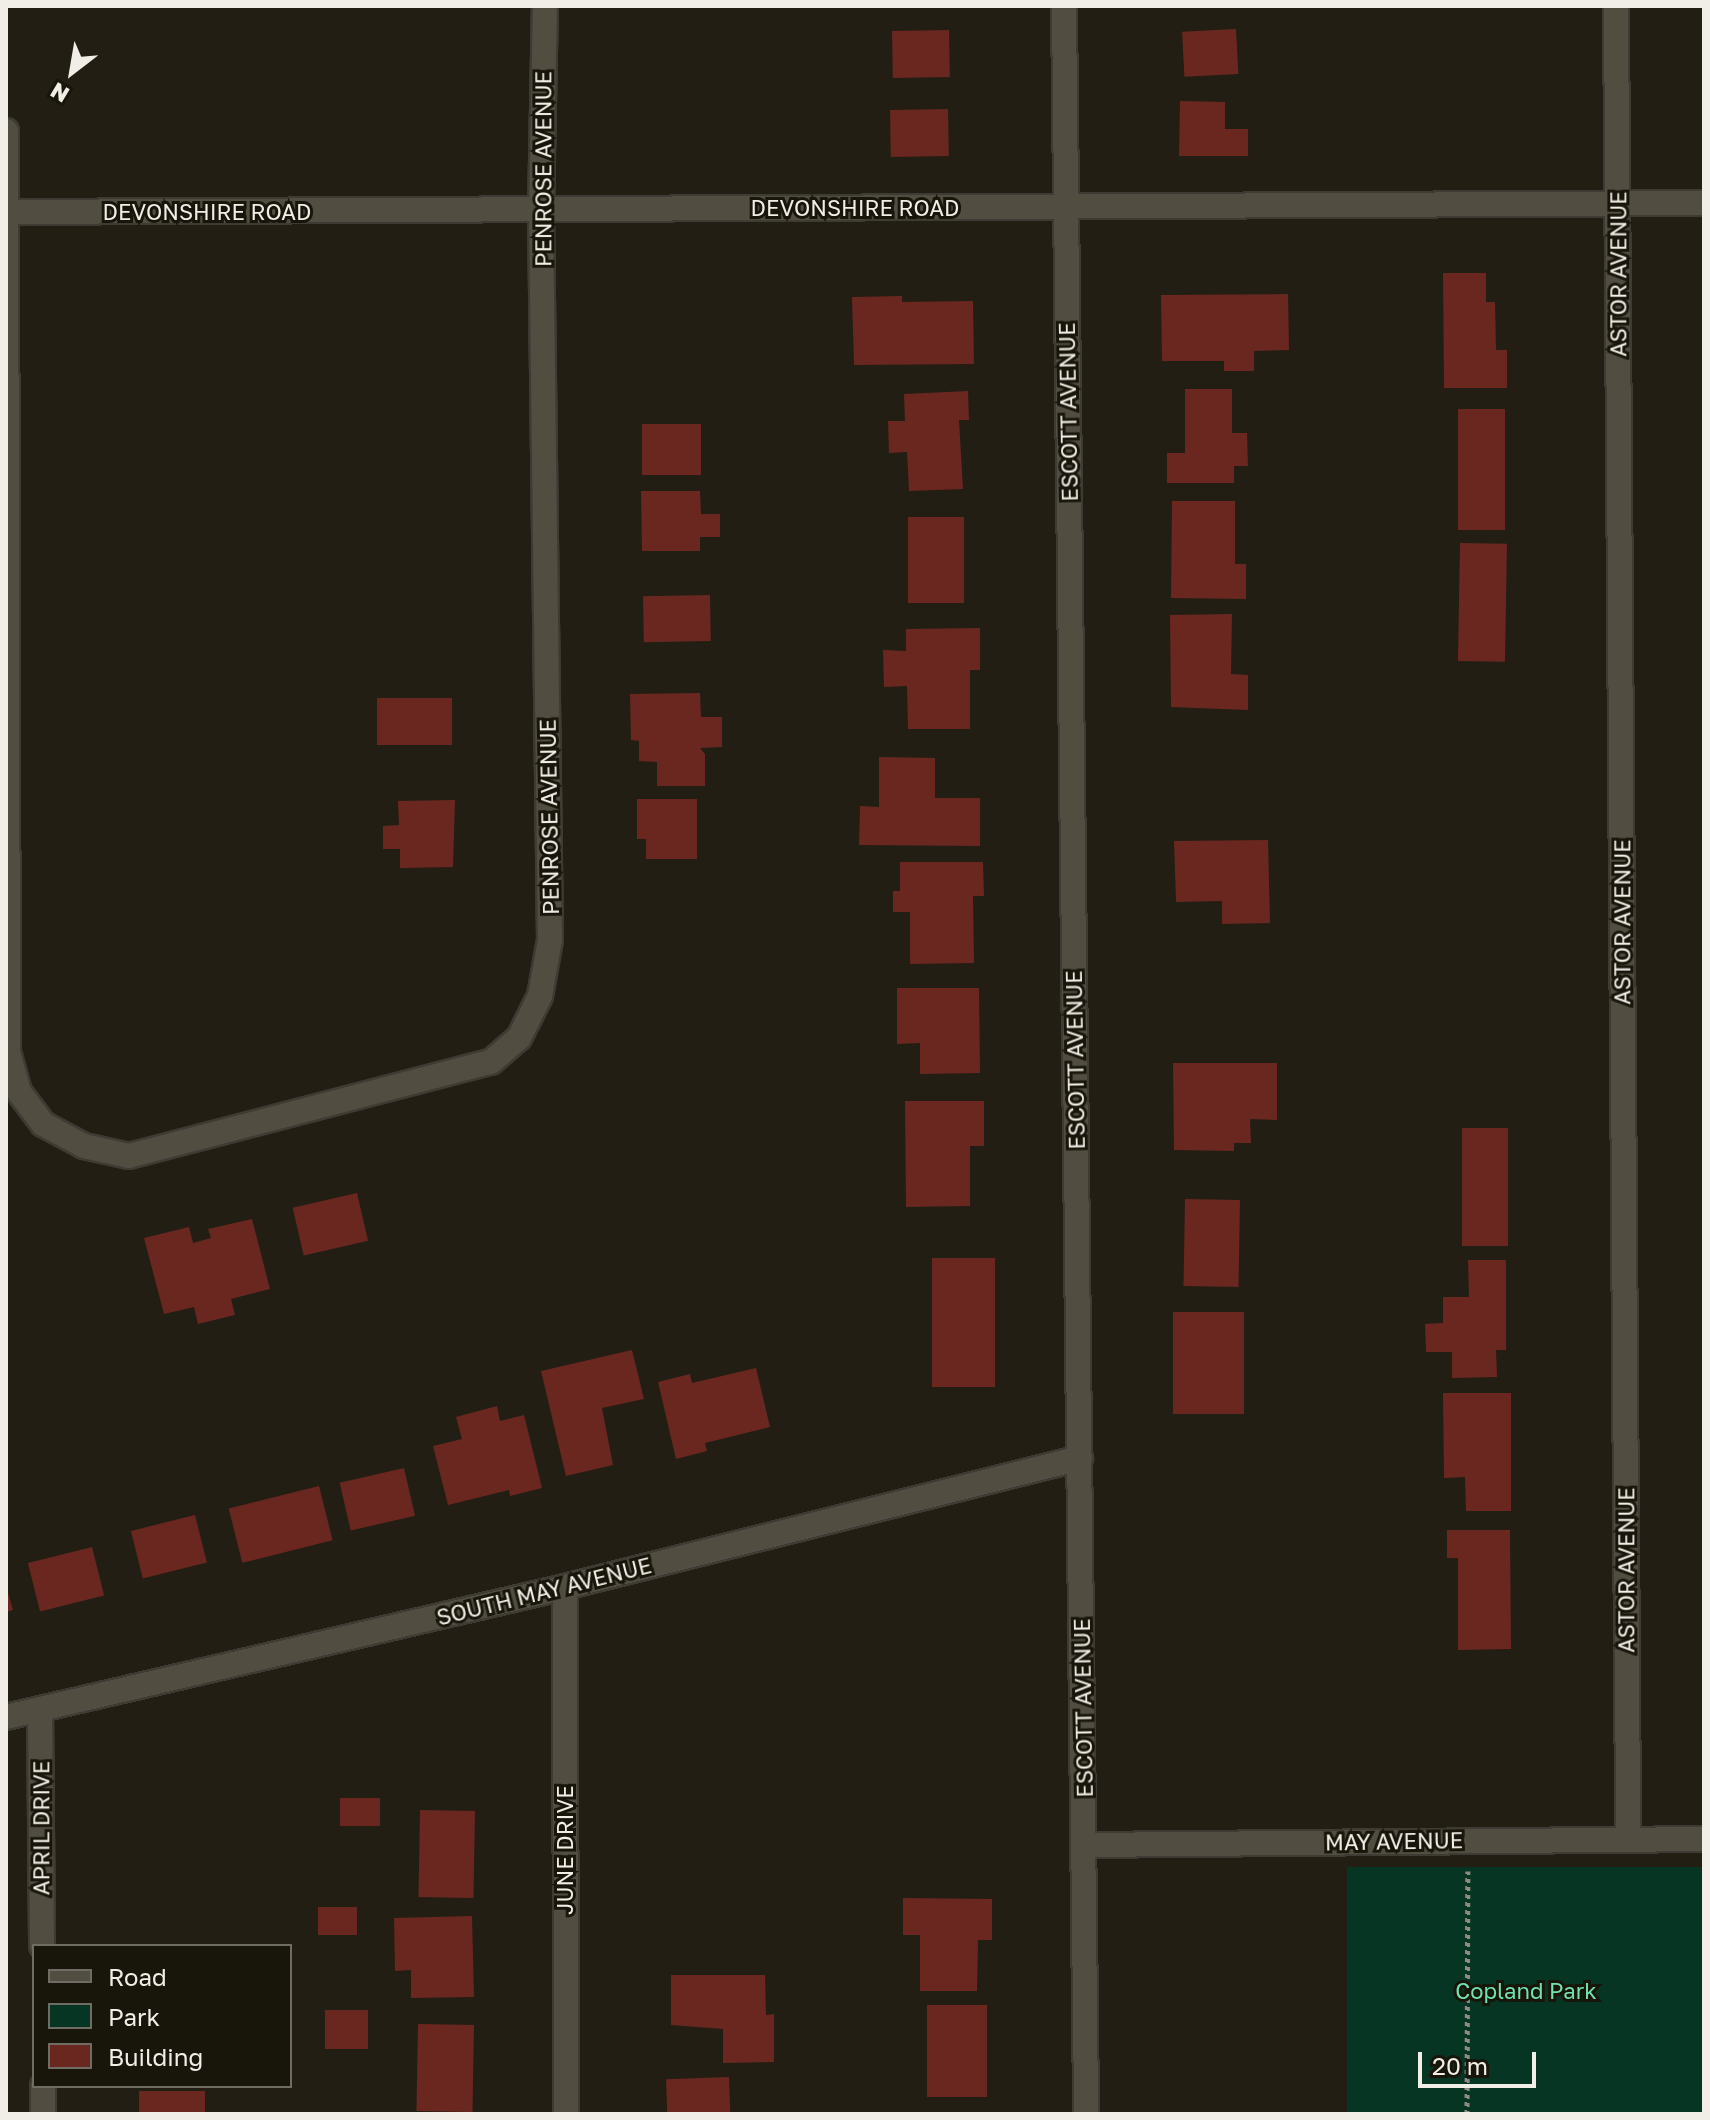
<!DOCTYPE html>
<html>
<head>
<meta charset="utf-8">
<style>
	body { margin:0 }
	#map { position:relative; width:1710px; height:2120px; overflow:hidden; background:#221e13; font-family:"Golos Text",sans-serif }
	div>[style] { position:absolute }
	.green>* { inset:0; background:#063523; transform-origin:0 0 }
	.building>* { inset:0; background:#6a2720; transform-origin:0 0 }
	.path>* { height:5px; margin-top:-2.5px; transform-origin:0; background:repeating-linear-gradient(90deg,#8f8b83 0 4px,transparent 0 8px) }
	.roads { filter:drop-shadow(2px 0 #3e3b34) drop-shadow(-2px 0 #3e3b34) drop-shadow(0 2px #3e3b34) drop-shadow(0 -2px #3e3b34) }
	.street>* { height:24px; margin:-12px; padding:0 12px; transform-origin:12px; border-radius:12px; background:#514d41 }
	span { translate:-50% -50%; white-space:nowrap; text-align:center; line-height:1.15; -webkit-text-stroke:6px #18150b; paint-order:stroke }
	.street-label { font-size:22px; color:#f1eee7 }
	.park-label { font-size:22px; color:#71e3b1 }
	.frame { position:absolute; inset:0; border:8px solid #f1eee7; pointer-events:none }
	.legend { position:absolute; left:32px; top:1944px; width:260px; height:144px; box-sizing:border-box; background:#18150b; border:2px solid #6f6c63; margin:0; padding:10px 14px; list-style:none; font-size:24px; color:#f1eee7 }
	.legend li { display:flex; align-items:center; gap:16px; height:40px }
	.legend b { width:40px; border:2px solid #6f6c63 }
	.north { position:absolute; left:32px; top:32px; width:80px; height:80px; -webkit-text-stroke:6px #18150b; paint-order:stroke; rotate:211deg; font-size:22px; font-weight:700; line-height:32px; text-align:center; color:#f1eee7 }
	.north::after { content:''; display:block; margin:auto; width:28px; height:36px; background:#f1eee7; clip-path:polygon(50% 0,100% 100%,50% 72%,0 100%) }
	.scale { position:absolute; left:1418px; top:2052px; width:118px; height:36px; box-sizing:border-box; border:4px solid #f1eee7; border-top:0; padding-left:10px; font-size:24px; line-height:28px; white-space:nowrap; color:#f1eee7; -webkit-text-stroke:6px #18150b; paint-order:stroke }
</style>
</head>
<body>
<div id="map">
	<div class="green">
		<div style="left:1347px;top:1867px;width:357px;height:247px"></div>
	</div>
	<div class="building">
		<div style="left:1236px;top:29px;width:45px;height:54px;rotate:87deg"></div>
		<div style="left:949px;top:30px;width:47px;height:57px;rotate:89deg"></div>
		<div style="clip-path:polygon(1180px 101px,1225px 102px,1225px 129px,1248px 129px,1248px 156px,1179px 156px)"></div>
		<div style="left:948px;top:109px;width:47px;height:58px;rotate:89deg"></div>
		<div style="clip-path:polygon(1443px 273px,1486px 273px,1486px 302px,1495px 302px,1496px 350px,1507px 350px,1507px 388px,1444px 388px)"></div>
		<div style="clip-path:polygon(1288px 294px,1289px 350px,1254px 351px,1254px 371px,1224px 371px,1224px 361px,1162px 361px,1161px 295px)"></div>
		<div style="clip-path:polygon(902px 296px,902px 302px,973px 301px,974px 364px,854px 365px,852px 297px)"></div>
		<div style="clip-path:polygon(1185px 389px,1232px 389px,1232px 433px,1247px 433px,1248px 466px,1234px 466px,1234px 483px,1167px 483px,1167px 453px,1185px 453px)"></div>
		<div style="clip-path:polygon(968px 391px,969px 420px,959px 420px,963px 489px,909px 491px,907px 452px,889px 453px,888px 421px,905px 421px,904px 394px)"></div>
		<div style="left:1458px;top:409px;width:47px;height:121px"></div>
		<div style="left:642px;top:424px;width:59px;height:51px"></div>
		<div style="clip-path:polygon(641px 491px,700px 491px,701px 514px,720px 514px,720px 537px,700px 537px,700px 551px,642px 551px)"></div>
		<div style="clip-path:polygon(1172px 501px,1235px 501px,1235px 564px,1246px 564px,1246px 599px,1171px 598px)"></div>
		<div style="left:908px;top:517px;width:56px;height:86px"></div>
		<div style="left:1460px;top:543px;width:47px;height:118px;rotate:1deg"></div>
		<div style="left:710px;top:595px;width:46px;height:67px;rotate:89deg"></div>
		<div style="clip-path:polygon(1232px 614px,1231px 674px,1248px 675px,1248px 710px,1171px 707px,1170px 615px)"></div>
		<div style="clip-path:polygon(980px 628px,980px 670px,970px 670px,970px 729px,908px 729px,907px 686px,884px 687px,883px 650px,906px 651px,906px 629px)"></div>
		<div style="clip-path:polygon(700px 693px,701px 717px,722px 717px,722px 747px,700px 748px,705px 754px,705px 786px,657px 786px,657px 762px,639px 761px,639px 741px,631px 740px,630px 694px)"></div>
		<div style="left:452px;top:698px;width:47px;height:75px;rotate:90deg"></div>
		<div style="clip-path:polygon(879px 757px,935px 758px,935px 798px,980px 798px,980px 846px,859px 845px,860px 806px,879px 807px)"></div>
		<div style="clip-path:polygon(637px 799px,697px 799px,697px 859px,646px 859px,646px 839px,637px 839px)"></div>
		<div style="clip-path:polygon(455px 800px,453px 867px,400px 868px,400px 849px,383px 849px,383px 826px,399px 825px,398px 801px)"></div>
		<div style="clip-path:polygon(1268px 840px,1270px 923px,1222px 924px,1222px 901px,1176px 902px,1174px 841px)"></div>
		<div style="clip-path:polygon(900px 862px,983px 862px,984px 896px,973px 896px,974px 963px,910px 964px,910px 912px,893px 912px,893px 891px,900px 891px)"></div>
		<div style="clip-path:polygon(897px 988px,979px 988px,980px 1073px,920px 1074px,920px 1043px,897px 1044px)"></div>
		<div style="clip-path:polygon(1173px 1063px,1277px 1063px,1277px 1120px,1250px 1119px,1251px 1143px,1234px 1143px,1234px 1151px,1174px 1150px)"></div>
		<div style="clip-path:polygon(905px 1101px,984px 1101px,984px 1146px,970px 1146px,970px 1206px,906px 1207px)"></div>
		<div style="left:1462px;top:1128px;width:46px;height:118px"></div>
		<div style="left:357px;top:1193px;width:49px;height:66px;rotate:77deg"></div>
		<div style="left:1185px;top:1199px;width:55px;height:87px;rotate:1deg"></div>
		<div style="clip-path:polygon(252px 1219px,270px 1289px,231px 1299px,235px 1315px,198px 1324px,194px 1307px,164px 1314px,144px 1238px,189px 1227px,193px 1243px,211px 1238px,208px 1229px)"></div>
		<div style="left:932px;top:1258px;width:63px;height:129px"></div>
		<div style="clip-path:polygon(1468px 1260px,1506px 1260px,1506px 1350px,1496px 1350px,1497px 1377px,1452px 1378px,1452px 1352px,1426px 1352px,1425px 1324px,1443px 1323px,1443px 1297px,1469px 1297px)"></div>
		<div style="left:1173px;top:1312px;width:71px;height:102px"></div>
		<div style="clip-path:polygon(632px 1350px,644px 1399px,602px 1408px,613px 1465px,566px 1476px,541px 1371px)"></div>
		<div style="clip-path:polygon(756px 1368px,770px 1427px,705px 1443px,707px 1451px,676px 1459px,658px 1382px,690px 1374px,692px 1383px)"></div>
		<div style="clip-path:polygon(1443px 1393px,1511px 1393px,1511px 1511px,1466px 1511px,1465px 1477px,1444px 1478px)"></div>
		<div style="clip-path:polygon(497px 1406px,500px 1421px,524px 1415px,542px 1488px,510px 1496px,509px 1490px,448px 1505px,433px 1446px,462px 1439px,456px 1417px)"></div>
		<div style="left:404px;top:1468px;width:49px;height:66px;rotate:77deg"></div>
		<div style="left:319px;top:1486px;width:56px;height:93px;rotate:76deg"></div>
		<div style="left:195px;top:1515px;width:49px;height:66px;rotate:76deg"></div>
		<div style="clip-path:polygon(1447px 1530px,1510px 1530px,1511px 1649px,1458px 1650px,1458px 1558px,1447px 1558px)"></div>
		<div style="left:92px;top:1547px;width:50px;height:66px;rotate:76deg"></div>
		<div style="clip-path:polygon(6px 1586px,13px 1610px,6px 1612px)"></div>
		<div style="left:340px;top:1798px;width:40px;height:28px"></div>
		<div style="left:420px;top:1810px;width:55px;height:87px;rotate:1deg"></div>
		<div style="clip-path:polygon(903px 1898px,992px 1899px,992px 1940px,978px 1940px,977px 1991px,920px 1991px,920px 1935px,903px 1935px)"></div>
		<div style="left:357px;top:1907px;width:28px;height:39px;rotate:90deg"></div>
		<div style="clip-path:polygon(472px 1916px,474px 1997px,411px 1998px,411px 1970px,395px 1971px,394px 1918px)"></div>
		<div style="clip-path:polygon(671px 1975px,765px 1975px,766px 2015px,774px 2014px,774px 2062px,723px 2063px,723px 2029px,671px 2025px)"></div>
		<div style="left:927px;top:2005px;width:60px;height:92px"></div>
		<div style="left:368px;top:2010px;width:39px;height:43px;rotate:90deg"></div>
		<div style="left:418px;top:2024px;width:56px;height:87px;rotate:1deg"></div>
		<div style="left:729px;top:2077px;width:37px;height:63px;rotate:88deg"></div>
		<div style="left:139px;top:2091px;width:66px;height:23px"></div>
	</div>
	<div class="path">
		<div style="left:1467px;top:2114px;width:243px;rotate:-89.8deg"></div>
	</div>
	<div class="roads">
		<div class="street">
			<div style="left:1064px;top:6px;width:2108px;rotate:89.4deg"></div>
			<div style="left:1616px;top:6px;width:1833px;rotate:89.62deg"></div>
			<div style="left:6px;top:131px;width:921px;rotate:89.88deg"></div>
			<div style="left:8px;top:1052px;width:41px;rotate:74.6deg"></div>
			<div style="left:19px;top:1092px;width:40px;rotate:53deg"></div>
			<div style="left:43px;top:1124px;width:47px;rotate:28.2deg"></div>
			<div style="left:84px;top:1146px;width:46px;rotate:12.5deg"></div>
			<div style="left:129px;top:1156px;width:374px;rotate:-14.6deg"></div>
			<div style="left:491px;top:1062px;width:37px;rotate:-41deg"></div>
			<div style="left:519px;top:1038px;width:47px;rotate:-63.4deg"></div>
			<div style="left:540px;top:996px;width:57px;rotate:-79.9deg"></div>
			<div style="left:550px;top:940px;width:730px;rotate:-90.71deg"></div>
			<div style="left:541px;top:210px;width:204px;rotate:-88.9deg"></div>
			<div style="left:6px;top:212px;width:1698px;rotate:-0.3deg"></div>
			<div style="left:565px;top:1587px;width:527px;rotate:89.89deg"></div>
			<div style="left:40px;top:1709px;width:237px;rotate:89.5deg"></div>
			<div style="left:6px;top:1717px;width:574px;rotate:-13.09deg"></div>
			<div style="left:565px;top:1587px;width:531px;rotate:-14.06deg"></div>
			<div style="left:1084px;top:1845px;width:620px;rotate:-0.55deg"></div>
			<div style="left:43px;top:2086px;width:28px;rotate:90deg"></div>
		</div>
	</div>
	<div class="street-label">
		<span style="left:543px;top:169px;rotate:-90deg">PENROSE AVENUE</span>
		<span style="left:855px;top:208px">DEVONSHIRE ROAD</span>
		<span style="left:207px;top:212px">DEVONSHIRE ROAD</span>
		<span style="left:1618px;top:274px;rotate:-90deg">ASTOR AVENUE</span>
		<span style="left:1068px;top:412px;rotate:-91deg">ESCOTT AVENUE</span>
		<span style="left:549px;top:817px;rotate:-91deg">PENROSE AVENUE</span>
		<span style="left:1622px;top:922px;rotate:-90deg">ASTOR AVENUE</span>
		<span style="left:1075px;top:1060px;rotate:-91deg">ESCOTT AVENUE</span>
		<span style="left:1626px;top:1570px;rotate:-90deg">ASTOR AVENUE</span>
		<span style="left:544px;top:1591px;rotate:-14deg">SOUTH MAY AVENUE</span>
		<span style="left:1083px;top:1708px;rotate:-91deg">ESCOTT AVENUE</span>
		<span style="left:41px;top:1828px;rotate:-90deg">APRIL DRIVE</span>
		<span style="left:1394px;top:1841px;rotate:-1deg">MAY AVENUE</span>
		<span style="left:565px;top:1850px;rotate:-90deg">JUNE DRIVE</span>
	</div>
	<div class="park-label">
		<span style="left:1526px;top:1991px">Copland Park</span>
	</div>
	<div class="frame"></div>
	<ul class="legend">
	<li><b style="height:10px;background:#514d41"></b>Road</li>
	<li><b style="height:22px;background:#063523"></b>Park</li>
	<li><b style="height:22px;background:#6a2720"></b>Building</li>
	</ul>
	<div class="north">N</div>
	<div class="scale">20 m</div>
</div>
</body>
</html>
